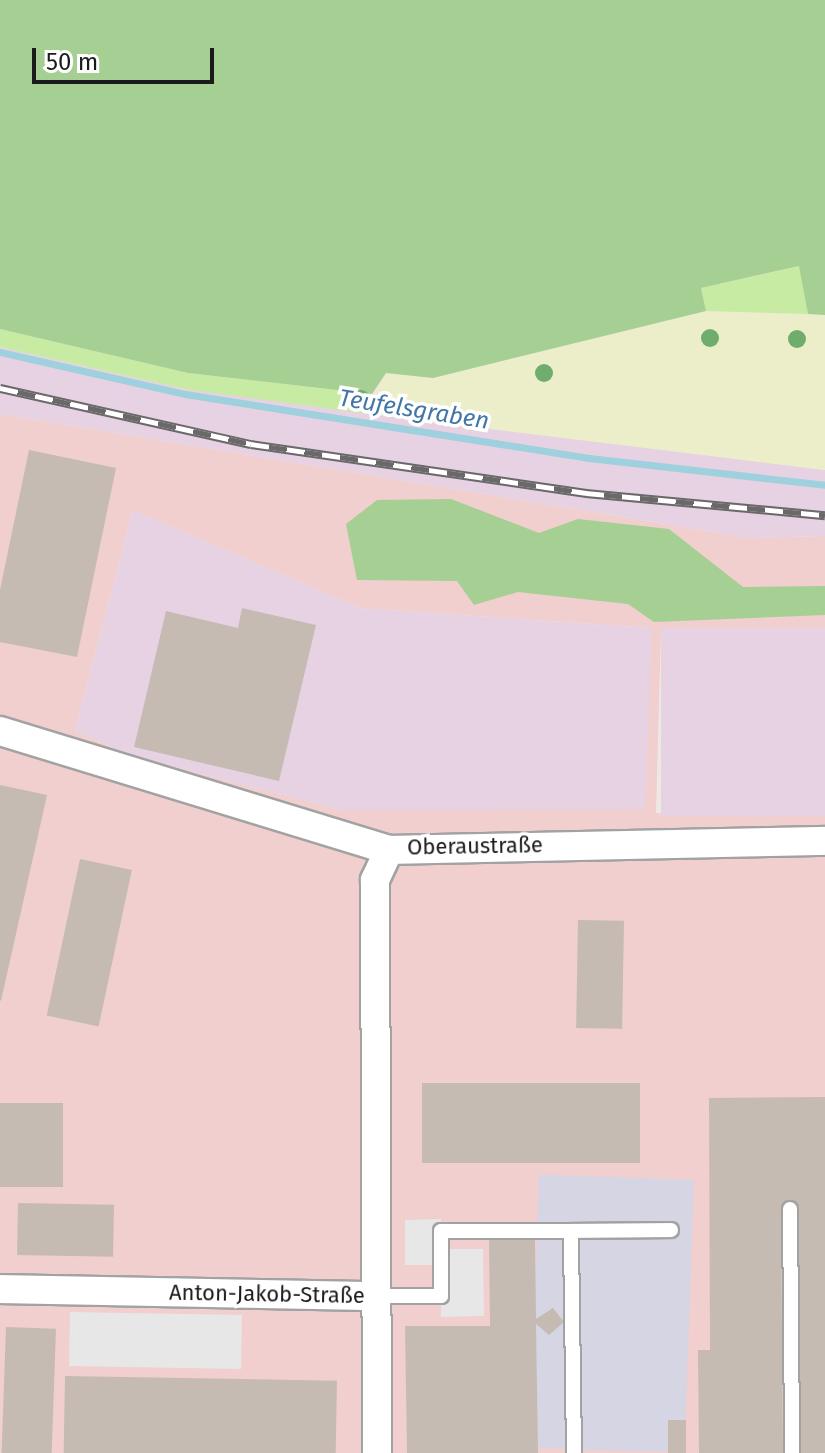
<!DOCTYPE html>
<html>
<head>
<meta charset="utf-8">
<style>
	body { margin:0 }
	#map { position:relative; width:825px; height:1453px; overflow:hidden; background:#eee9e0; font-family:"Fira Sans",sans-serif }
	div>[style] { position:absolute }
	.commercial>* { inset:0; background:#f0cfce }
	.industrial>* { inset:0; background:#e7d2e3; transform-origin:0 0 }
	.farmland>* { inset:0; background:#eceeca }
	.grass>* { inset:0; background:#c7eba3 }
	.forest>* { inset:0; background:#a5cf93 }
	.parking>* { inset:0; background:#e7e7e7; transform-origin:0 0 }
	.plaza>* { inset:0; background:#d5d5e3; transform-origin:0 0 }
	.stream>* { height:7px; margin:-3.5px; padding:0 3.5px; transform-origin:3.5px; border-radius:3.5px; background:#9ed0de }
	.building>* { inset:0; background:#c5bbb3; transform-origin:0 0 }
	.roads { filter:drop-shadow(2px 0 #a2a2a2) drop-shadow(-2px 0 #a2a2a2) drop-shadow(0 2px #a2a2a2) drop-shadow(0 -2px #a2a2a2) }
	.lane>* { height:14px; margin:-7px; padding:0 7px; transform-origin:7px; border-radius:7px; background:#fff }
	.street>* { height:28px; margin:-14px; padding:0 14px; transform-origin:14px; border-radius:14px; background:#fff }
	.rail>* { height:9px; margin-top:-4.5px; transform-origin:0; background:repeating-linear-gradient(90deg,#fff 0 18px,#696969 0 36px); box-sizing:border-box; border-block:2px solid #696969 }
	.trees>* { width:18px; height:18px; margin:-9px; border-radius:50%; background:#6fad6d }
	span { translate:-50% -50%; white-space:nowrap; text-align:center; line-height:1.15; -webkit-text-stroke:7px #fff; paint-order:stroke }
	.street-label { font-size:22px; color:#1b1b1b }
	.water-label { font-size:24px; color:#4276a6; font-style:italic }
	.scale { position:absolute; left:32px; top:48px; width:182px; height:36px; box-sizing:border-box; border:4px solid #1b1b1b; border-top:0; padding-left:10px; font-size:24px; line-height:28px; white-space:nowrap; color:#1b1b1b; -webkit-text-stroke:6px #fff; paint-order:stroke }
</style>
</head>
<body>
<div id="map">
	<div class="commercial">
		<div style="clip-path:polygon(evenodd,0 414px,750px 538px,825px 536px,825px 628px,661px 629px,656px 813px,825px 816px,825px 1453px,0 1453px,0 414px,133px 510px,360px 608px,652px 628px,342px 810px,131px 756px,75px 730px,133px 510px)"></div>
	</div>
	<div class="industrial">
		<div style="clip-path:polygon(0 347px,186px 389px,825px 470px,825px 536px,750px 538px,0 414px)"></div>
		<div style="clip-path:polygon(133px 510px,360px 608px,652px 628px,645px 809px,342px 810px,131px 756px,75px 730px)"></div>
		<div style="left:825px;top:628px;width:188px;height:164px;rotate:90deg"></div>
	</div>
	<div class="farmland">
		<div style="clip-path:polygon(706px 311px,825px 315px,825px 470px,368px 414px,385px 373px,433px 378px)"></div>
	</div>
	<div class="grass">
		<div style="clip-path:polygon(800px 266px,808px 314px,706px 311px,701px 288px)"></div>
		<div style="clip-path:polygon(0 329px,188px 373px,372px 394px,368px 414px,185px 389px,0 347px)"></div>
	</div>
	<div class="forest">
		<div style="clip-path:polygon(0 0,825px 0,825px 315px,808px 314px,799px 266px,701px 288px,706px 311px,433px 378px,386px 373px,372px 394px,188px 373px,0 329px)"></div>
		<div style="clip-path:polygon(451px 499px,539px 533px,578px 519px,669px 529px,743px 587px,825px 586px,825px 615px,654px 622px,628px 604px,518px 592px,474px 605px,457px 581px,357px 580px,346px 524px,377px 500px)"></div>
	</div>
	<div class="parking">
		<div style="clip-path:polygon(441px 1219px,441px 1249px,483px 1249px,484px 1316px,441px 1317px,441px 1265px,405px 1265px,405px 1220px)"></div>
		<div style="left:70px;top:1312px;width:172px;height:54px;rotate:1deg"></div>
	</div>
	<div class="plaza">
		<div style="left:694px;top:1180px;width:273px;height:155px;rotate:92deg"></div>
	</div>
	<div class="stream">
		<div style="left:0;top:352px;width:190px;rotate:12.8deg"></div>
		<div style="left:185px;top:394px;width:409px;rotate:9deg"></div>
		<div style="left:589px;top:458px;width:238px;rotate:6.5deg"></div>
	</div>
	<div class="building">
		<div style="clip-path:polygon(29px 450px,116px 468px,77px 657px,0 642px,0 590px)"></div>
		<div style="clip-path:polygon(242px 608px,316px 625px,279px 781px,134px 747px,166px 611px,238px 628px)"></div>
		<div style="clip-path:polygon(0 785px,47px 795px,1px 1001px,0 1000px)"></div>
		<div style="left:80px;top:859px;width:53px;height:160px;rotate:12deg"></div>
		<div style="left:578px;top:920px;width:46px;height:108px;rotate:1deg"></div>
		<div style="left:422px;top:1083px;width:218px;height:80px"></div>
		<div style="clip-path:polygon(825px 1097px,825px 1453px,799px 1453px,798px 1209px,781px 1208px,783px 1453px,699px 1453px,698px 1350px,710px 1350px,709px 1098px)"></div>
		<div style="left:0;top:1103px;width:63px;height:84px"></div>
		<div style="left:18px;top:1203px;width:96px;height:52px;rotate:1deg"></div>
		<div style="clip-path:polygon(535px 1237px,536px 1319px,553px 1308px,564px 1322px,549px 1335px,536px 1324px,538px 1453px,407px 1453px,405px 1326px,490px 1326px,489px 1238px)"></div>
		<div style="left:6px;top:1327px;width:50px;height:126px;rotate:2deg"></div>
		<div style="left:65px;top:1376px;width:272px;height:77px;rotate:1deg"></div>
		<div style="left:668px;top:1420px;width:18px;height:33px"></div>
	</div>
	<div class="roads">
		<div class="lane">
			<div style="left:790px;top:1209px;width:244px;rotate:89.5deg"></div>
			<div style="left:378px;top:1296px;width:63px"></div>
			<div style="left:441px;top:1296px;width:65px;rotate:-90deg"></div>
			<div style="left:441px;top:1231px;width:130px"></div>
			<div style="left:574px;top:1453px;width:222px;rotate:-90.8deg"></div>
			<div style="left:571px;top:1231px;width:100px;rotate:-0.6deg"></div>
		</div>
		<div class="street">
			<div style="left:0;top:731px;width:407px;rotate:17deg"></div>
			<div style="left:389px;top:850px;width:436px;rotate:-1.2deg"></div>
			<div style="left:0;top:1289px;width:378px;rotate:1.1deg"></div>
			<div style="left:377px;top:1453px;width:573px;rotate:-90.2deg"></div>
			<div style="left:375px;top:880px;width:33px;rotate:-65deg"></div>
		</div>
	</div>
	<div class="rail">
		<div style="left:0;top:388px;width:257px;rotate:12.6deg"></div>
		<div style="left:251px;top:444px;width:339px;rotate:8.3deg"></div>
		<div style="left:586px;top:493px;width:240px;rotate:5.3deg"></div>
	</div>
	<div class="trees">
		<div style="left:710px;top:338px"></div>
		<div style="left:797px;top:339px"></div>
		<div style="left:544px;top:373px"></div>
		<div style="left:361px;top:399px"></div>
	</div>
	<div class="street-label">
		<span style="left:475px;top:846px;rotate:-1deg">Oberaustraße</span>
		<span style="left:267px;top:1294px;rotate:1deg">Anton-Jakob-Straße</span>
	</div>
	<div class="water-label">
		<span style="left:414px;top:410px;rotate:9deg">Teufelsgraben</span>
	</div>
	<div class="scale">50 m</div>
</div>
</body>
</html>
